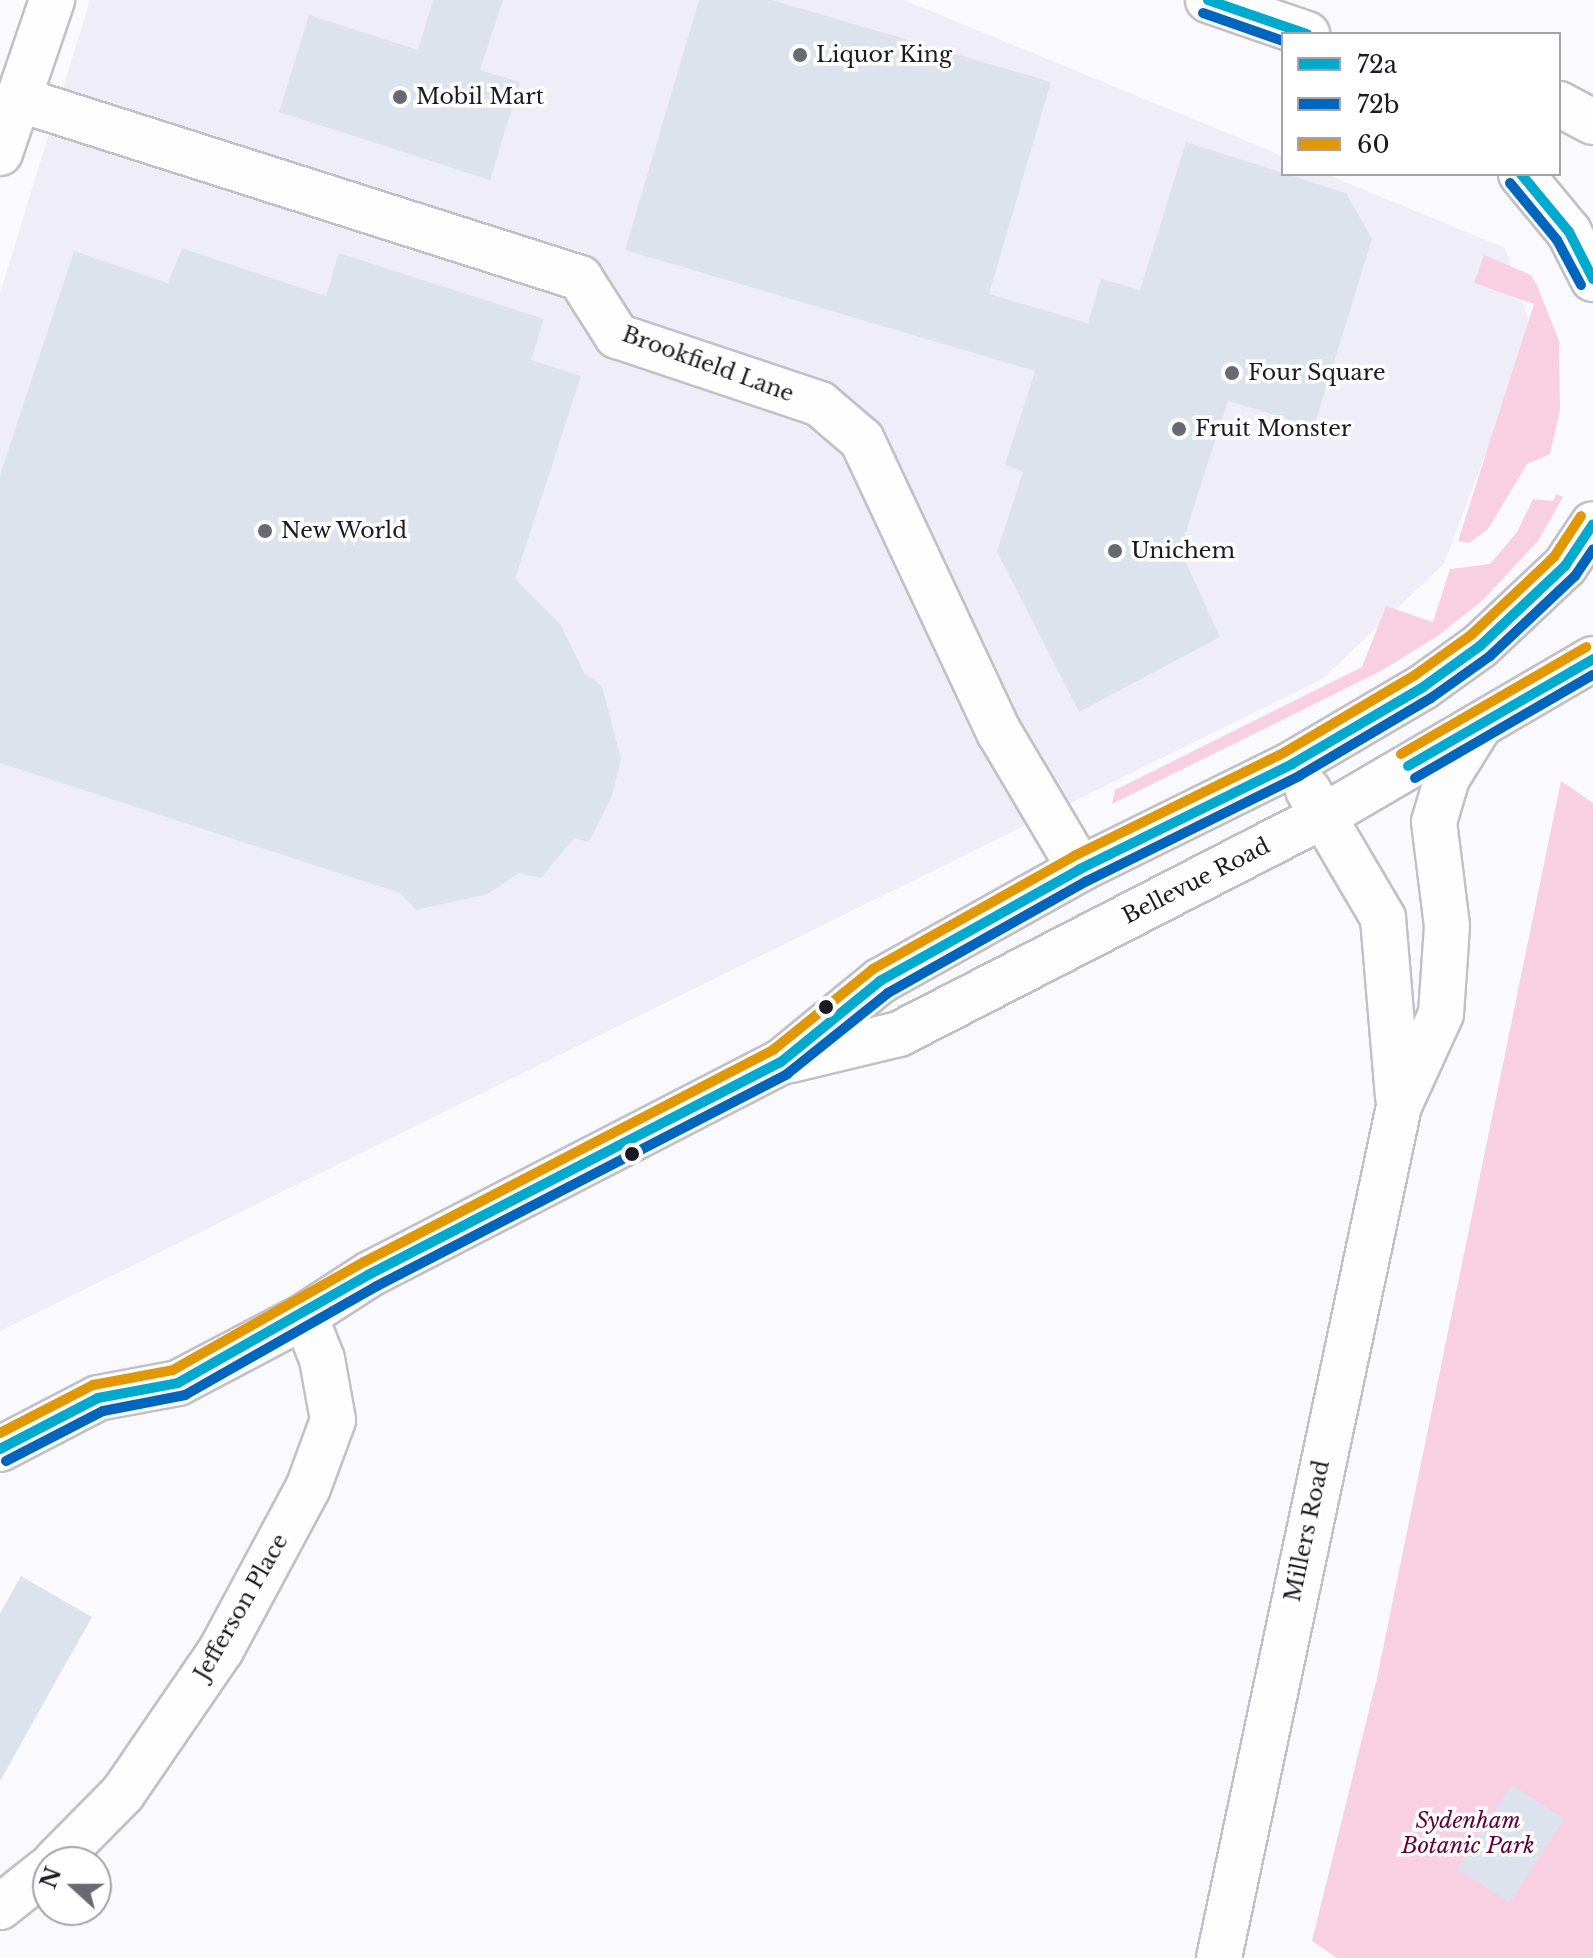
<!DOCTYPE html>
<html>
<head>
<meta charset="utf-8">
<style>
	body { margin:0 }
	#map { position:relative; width:1593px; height:1958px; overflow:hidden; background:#fafafe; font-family:"Libre Baskerville",serif }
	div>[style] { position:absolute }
	.built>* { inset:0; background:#efeef8 }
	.green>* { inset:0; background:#f8d0e2 }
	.building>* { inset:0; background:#dde3ec; transform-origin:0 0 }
	.roads { filter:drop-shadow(2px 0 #c0c0c6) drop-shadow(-2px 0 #c0c0c6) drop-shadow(0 2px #c0c0c6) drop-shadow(0 -2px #c0c0c6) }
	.minor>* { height:44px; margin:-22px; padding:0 22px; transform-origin:22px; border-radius:22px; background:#fefeff }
	.tertiary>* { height:44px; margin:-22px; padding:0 22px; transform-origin:22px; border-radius:22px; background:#fefeff }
	.secondary>* { height:44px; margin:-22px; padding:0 22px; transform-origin:22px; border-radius:22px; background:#fefeff }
	.bus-1>* { height:10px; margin:-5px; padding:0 5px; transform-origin:5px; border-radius:5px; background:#00a9ce }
	.bus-2>* { height:10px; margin:-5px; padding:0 5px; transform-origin:5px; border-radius:5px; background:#0065bd }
	.bus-3>* { height:10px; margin:-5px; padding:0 5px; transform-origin:5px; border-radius:5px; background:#e19804 }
	.dots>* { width:22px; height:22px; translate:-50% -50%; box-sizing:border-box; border:4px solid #fff; border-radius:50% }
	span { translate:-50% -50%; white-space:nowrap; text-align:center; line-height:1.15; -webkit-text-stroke:7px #fff; paint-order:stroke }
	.poi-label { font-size:22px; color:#1c1b25 }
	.left { translate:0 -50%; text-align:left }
	.street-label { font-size:22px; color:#1c1b25 }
	.park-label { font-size:22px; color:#62003a; font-style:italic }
	.legend { position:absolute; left:1281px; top:32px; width:280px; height:144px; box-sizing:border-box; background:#fff; border:2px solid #a4a4a8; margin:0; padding:10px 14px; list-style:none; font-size:24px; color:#1c1b25 }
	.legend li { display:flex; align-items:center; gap:16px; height:40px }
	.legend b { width:40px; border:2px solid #a4a4a8 }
	.north { position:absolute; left:32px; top:1846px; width:80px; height:80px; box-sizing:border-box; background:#fff; border:2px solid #a4a4a8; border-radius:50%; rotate:291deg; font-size:22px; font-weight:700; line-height:32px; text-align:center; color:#1c1b25 }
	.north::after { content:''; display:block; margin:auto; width:28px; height:36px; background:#6a6971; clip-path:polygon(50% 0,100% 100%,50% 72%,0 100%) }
</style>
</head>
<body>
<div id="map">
	<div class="built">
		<div style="clip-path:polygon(90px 0,904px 0,1283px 156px,1283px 174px,1326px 174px,1505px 248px,1532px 331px,1444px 564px,1322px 679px,0 1331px,0 293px)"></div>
	</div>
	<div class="green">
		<div style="clip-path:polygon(1484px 255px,1531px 275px,1537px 285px,1559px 341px,1560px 410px,1550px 454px,1527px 464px,1488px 529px,1469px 543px,1458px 541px,1534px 304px,1474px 283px)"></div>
		<div style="clip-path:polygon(1556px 494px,1563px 497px,1538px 541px,1483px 600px,1439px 635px,1381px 671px,1112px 804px,1115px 790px,1362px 667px,1386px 606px,1433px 622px,1450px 569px,1490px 564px,1517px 532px,1533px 499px,1553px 501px)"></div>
		<div style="clip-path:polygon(1561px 781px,1593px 803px,1593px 1958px,1337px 1958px,1312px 1941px,1377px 1678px)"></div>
	</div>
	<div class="building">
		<div style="clip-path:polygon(433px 0,503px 0,480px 70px,520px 82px,490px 180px,279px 112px,309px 15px,418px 50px)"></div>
		<div style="clip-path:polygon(699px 0,772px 0,1051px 82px,989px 294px,1088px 323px,1101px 279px,1140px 290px,1186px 142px,1346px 193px,1372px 239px,1314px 427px,1228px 401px,1180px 550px,1220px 637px,1079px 712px,997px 552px,1023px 472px,1005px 465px,1035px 371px,625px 250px)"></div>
		<div style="clip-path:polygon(182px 248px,326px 296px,339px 253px,544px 319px,531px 360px,581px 376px,515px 579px,561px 625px,584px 673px,602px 686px,621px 759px,612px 796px,589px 842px,574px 838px,541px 878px,519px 873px,488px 894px,416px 910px,400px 893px,0 763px,0 475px,74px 251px,168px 283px)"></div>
		<div style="clip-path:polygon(21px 1576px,92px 1617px,0 1781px,0 1613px)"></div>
		<div style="left:1512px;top:1785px;width:62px;height:100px;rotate:33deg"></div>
	</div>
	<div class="roads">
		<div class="minor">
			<div style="left:18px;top:99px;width:590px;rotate:17.67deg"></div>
			<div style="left:580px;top:278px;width:69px;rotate:57.5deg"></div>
			<div style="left:617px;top:336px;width:214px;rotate:18.5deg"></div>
			<div style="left:820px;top:404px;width:55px;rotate:40.6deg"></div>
			<div style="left:862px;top:440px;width:323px;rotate:64.9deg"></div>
			<div style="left:999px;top:732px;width:159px;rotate:59.4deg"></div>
			<div style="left:0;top:153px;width:162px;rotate:-71.2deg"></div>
			<div style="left:55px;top:1862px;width:97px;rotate:-45.4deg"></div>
			<div style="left:123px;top:1793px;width:173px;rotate:-55.6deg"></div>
			<div style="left:221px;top:1650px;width:184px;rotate:-61.8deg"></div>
			<div style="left:308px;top:1488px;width:72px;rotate:-69.8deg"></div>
			<div style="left:333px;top:1420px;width:62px;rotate:-100.2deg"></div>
			<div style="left:322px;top:1359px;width:46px;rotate:-111.6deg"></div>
			<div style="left:0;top:1907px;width:61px;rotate:-38.4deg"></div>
		</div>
		<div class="tertiary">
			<div style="left:1308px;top:790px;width:148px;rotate:59.6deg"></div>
			<div style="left:1383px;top:918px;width:179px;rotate:85.2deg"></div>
			<div style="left:791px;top:1060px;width:111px;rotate:-13.5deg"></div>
			<div style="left:899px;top:1034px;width:478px;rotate:-27.2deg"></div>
			<div style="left:1324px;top:816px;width:311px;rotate:-30.3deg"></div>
			<div style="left:0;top:1449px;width:110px;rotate:-27.5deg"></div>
			<div style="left:98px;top:1398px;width:81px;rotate:-10.6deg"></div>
			<div style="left:178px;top:1383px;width:144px;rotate:-27.8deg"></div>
			<div style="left:305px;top:1316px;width:77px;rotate:-32.9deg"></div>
			<div style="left:370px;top:1274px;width:462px;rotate:-27.3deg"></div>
			<div style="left:781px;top:1062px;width:128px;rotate:-39.3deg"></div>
			<div style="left:880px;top:981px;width:229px;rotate:-29.2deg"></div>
			<div style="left:1080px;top:869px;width:237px;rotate:-26.3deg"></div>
			<div style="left:1292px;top:764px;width:152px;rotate:-30.4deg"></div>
			<div style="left:1423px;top:687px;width:70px;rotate:-35.7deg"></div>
			<div style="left:1480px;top:646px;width:117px;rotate:-43.3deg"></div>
			<div style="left:1565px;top:566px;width:50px;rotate:-56.3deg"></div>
			<div style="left:1219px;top:1958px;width:871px;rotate:-78.07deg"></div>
			<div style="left:1399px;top:1106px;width:101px;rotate:-65.5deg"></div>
			<div style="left:1441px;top:1014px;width:88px;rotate:-86.1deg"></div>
			<div style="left:1447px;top:926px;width:105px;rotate:-97.1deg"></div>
			<div style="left:1434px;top:822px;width:46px;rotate:-73.5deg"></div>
			<div style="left:1447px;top:778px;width:57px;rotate:-58deg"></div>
		</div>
		<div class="secondary">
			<div style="left:1208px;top:0;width:105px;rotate:19deg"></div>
			<div style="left:1559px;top:104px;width:38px;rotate:28deg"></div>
			<div style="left:1521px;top:174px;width:75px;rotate:50.4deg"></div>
			<div style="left:1569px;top:232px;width:53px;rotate:62.9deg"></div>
		</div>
	</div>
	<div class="bus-1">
		<div style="left:1208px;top:0;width:105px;rotate:19deg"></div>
		<div style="left:1521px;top:174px;width:75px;rotate:50.4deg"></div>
		<div style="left:1569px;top:232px;width:53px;rotate:62.9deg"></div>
		<div style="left:1408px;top:766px;width:214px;rotate:-30deg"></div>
		<div style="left:0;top:1449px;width:110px;rotate:-27.5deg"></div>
		<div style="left:98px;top:1398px;width:81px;rotate:-10.6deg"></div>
		<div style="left:178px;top:1383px;width:221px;rotate:-29.6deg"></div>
		<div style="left:370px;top:1274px;width:462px;rotate:-27.3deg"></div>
		<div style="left:781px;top:1062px;width:128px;rotate:-39.3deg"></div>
		<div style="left:880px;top:981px;width:229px;rotate:-29.2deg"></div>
		<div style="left:1080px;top:869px;width:237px;rotate:-26.3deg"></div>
		<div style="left:1292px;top:764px;width:152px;rotate:-30.4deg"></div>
		<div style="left:1423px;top:687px;width:70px;rotate:-35.7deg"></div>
		<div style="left:1480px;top:646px;width:117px;rotate:-43.3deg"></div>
		<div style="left:1565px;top:566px;width:50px;rotate:-56.3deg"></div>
	</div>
	<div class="bus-2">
		<div style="left:1203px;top:13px;width:85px;rotate:19.3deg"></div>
		<div style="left:1510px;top:183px;width:74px;rotate:50.5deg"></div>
		<div style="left:1557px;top:240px;width:51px;rotate:61.9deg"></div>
		<div style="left:1415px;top:778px;width:206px;rotate:-30.1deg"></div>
		<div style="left:6px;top:1461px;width:109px;rotate:-27.3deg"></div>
		<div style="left:103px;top:1411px;width:84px;rotate:-11deg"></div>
		<div style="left:185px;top:1395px;width:221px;rotate:-29.6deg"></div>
		<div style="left:377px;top:1286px;width:462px;rotate:-27.3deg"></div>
		<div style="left:787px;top:1074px;width:129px;rotate:-38.7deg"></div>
		<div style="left:888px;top:993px;width:228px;rotate:-29.4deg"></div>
		<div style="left:1087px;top:881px;width:237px;rotate:-26.3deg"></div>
		<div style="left:1299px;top:776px;width:153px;rotate:-30.6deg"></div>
		<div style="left:1431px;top:698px;width:72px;rotate:-35.4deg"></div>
		<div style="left:1490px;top:656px;width:117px;rotate:-43.3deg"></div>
		<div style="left:1575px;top:576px;width:32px;rotate:-56deg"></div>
	</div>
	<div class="bus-3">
		<div style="left:1401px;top:754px;width:214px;rotate:-30deg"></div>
		<div style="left:0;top:1433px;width:105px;rotate:-27.3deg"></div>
		<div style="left:93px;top:1385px;width:81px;rotate:-10.6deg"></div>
		<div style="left:173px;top:1370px;width:219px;rotate:-29.5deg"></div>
		<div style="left:364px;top:1262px;width:461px;rotate:-27.4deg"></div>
		<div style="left:773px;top:1050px;width:129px;rotate:-39deg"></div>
		<div style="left:873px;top:969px;width:231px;rotate:-29.3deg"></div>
		<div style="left:1074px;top:856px;width:235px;rotate:-26.2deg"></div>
		<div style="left:1285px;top:752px;width:151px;rotate:-30.6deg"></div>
		<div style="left:1415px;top:675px;width:69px;rotate:-35.5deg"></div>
		<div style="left:1471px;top:635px;width:114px;rotate:-43.2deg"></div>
		<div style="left:1554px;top:557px;width:49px;rotate:-56.6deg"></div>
	</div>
	<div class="dots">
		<div style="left:800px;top:55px;background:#6a6971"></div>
		<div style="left:400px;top:97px;background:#6a6971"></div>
		<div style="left:1232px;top:373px;background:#6a6971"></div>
		<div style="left:1179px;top:429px;background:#6a6971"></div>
		<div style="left:265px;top:531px;background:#6a6971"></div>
		<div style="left:1115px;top:551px;background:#6a6971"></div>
		<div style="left:826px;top:1007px;background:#1c1b25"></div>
		<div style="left:632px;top:1154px;background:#1c1b25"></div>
	</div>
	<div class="poi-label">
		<span class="left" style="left:816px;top:55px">Liquor King</span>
		<span class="left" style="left:416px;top:97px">Mobil Mart</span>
		<span class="left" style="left:1248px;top:373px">Four Square</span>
		<span class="left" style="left:1195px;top:429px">Fruit Monster</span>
		<span class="left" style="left:281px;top:531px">New World</span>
		<span class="left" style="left:1131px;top:551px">Unichem</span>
	</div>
	<div class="street-label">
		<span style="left:708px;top:364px;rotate:20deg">Brookfield Lane</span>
		<span style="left:1196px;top:881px;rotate:-27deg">Bellevue Road</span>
		<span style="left:1307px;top:1531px;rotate:-78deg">Millers Road</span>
		<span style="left:241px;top:1607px;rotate:-60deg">Jefferson Place</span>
	</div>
	<div class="park-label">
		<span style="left:1468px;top:1833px">Sydenham<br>Botanic Park</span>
	</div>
	<ul class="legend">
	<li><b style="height:10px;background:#00a9ce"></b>72a</li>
	<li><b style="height:10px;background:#0065bd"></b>72b</li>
	<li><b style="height:10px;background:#e19804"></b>60</li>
	</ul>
	<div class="north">N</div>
</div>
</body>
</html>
